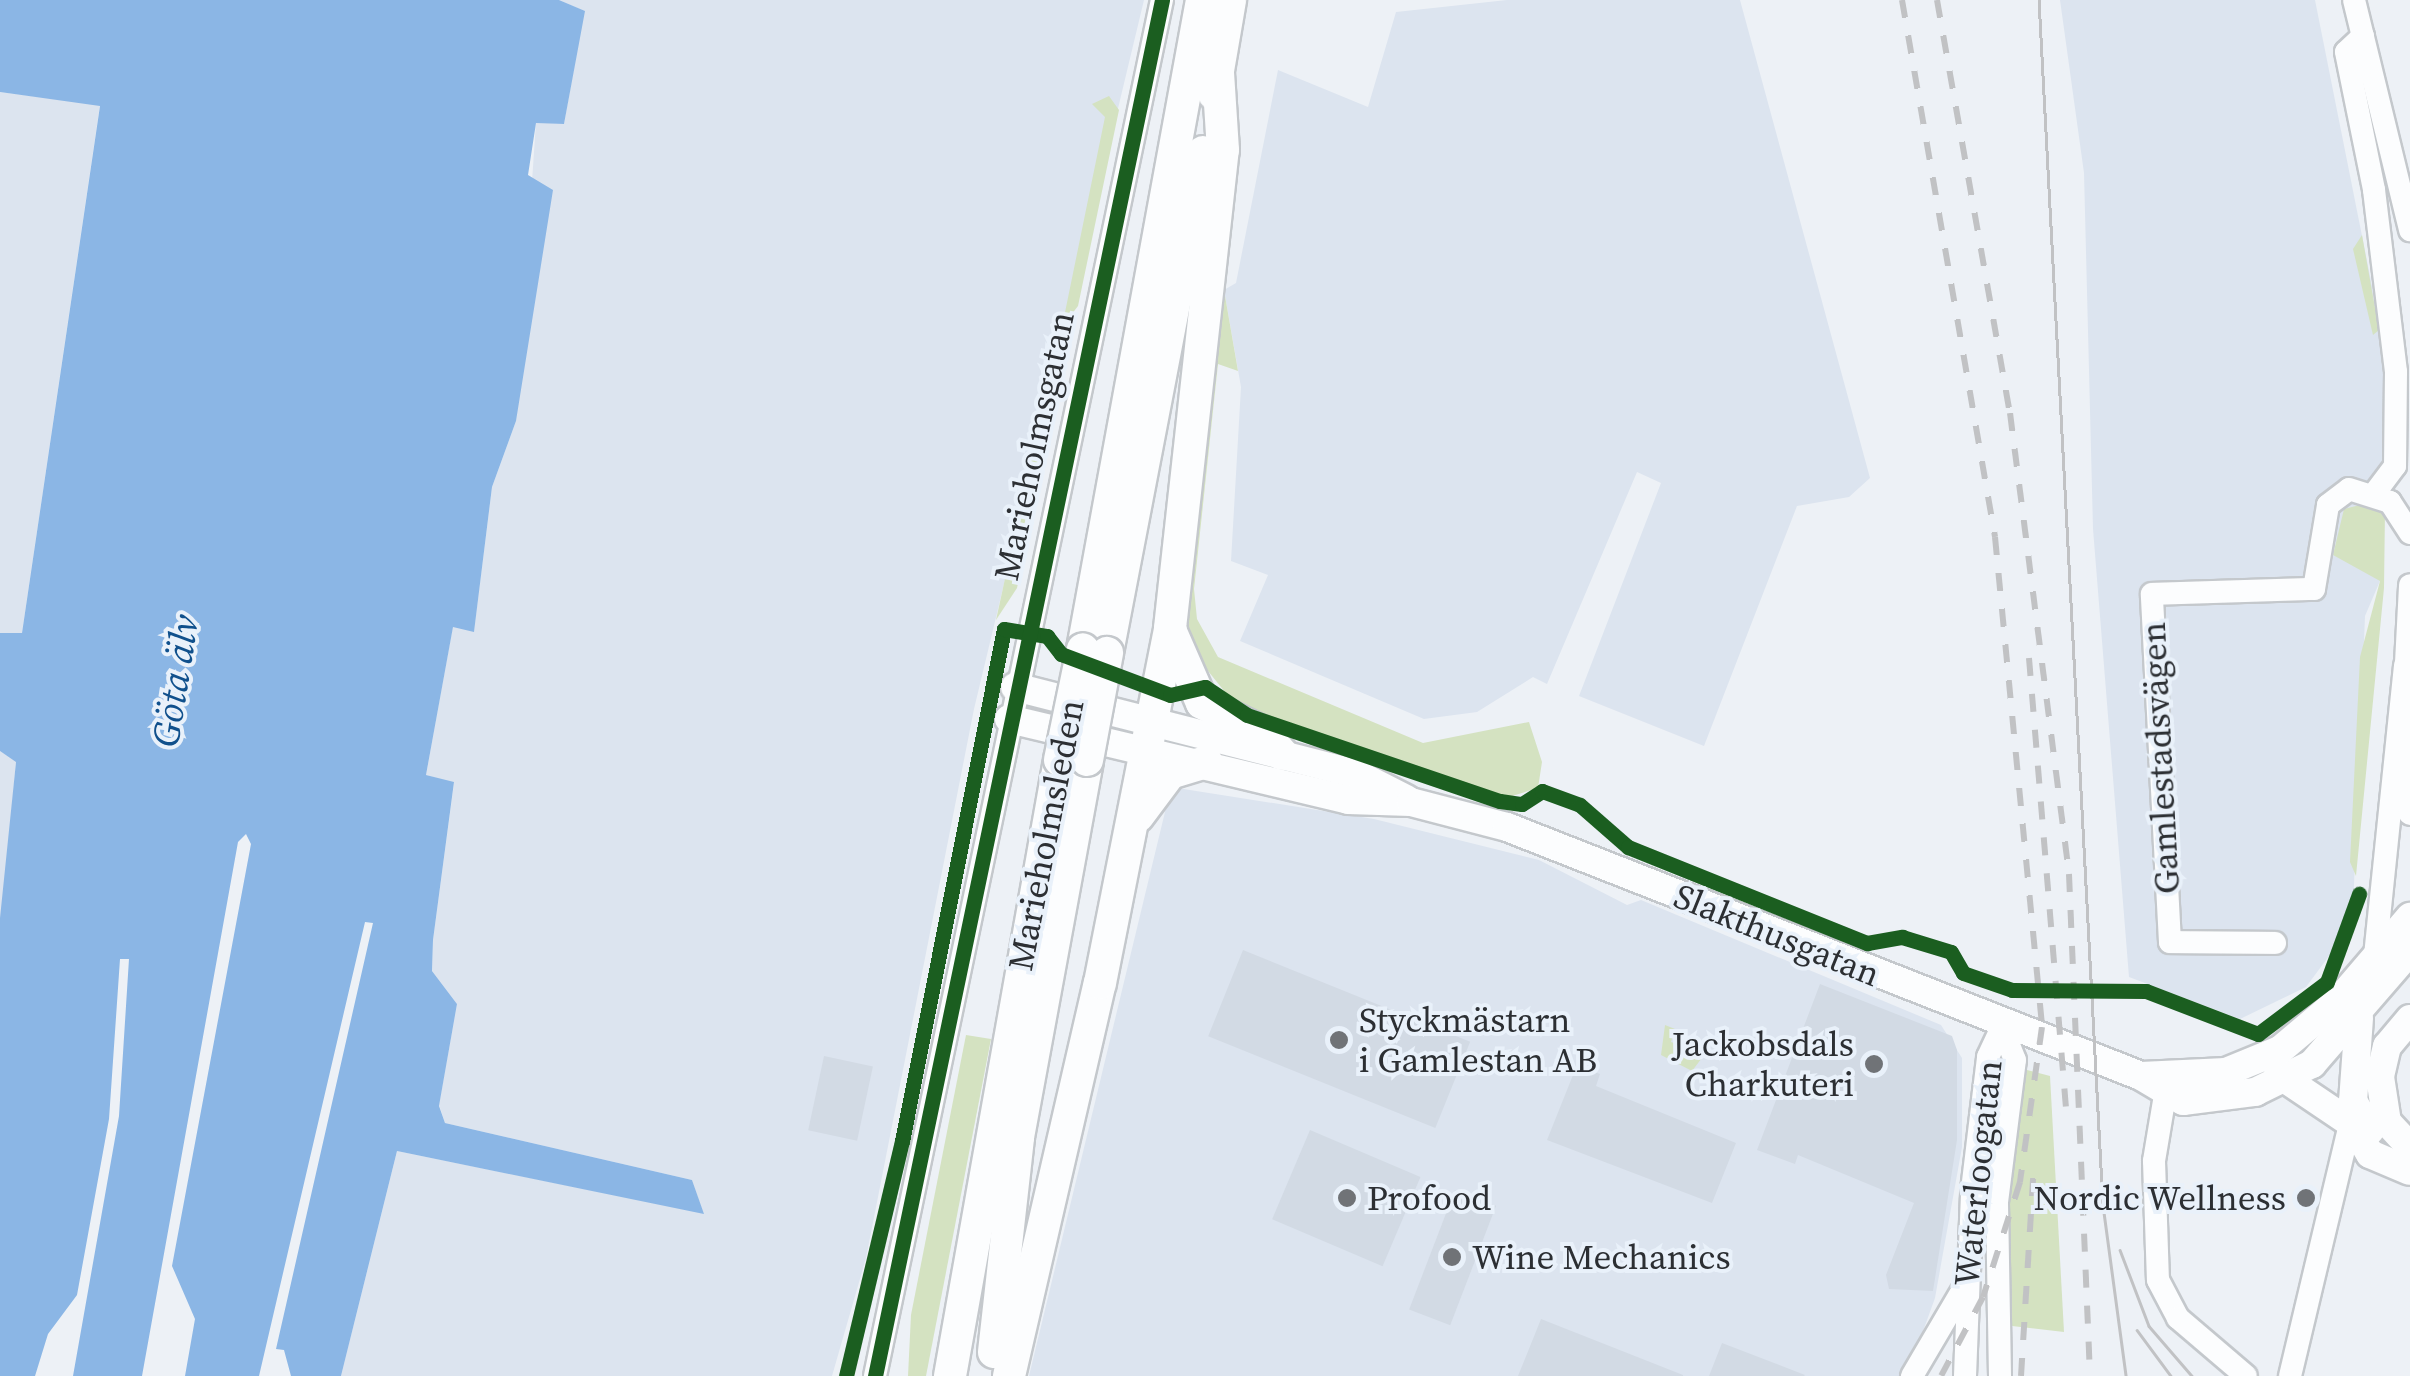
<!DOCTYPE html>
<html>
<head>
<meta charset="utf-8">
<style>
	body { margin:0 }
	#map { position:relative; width:2410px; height:1376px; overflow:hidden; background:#edf1f6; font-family:"Source Serif 4",serif }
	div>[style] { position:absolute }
	.built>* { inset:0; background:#dce4ef }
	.green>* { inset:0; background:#d4e2c1 }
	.water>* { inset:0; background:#8bb6e5 }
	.pier>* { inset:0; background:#edf1f6 }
	.building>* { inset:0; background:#d2dae4; transform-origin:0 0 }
	.roads { filter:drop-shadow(2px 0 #c4c8cc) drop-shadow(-2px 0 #c4c8cc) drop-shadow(0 2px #c4c8cc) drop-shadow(0 -2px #c4c8cc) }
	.minor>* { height:22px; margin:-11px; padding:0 11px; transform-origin:11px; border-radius:11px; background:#fcfdfe }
	.major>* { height:28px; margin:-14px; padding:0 14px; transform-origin:14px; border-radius:14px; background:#fcfdfe }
	.highway>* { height:32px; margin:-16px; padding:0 16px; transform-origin:16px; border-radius:16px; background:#fcfdfe }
	.tram>* { height:2.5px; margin:-1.25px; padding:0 1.25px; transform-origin:1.25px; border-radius:1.25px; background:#c1c2c4 }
	.rail>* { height:6px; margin-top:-3px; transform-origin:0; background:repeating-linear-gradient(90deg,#c1c2c4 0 18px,transparent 0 36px) }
	.bridges { filter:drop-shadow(2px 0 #c4c8cc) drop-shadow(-2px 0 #c4c8cc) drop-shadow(0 2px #c4c8cc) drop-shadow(0 -2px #c4c8cc) }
	.highway-bridge>* { height:32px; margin:-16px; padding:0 16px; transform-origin:16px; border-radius:16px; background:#fcfdfe }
	.cycleway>* { height:15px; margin:-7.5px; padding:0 7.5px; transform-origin:7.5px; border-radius:7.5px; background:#1b5e20 }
	.dots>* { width:28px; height:28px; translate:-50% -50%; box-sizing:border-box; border:5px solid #e9f1fa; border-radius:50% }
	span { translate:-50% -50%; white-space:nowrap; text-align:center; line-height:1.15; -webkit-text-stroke:8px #e9f1fa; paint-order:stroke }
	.street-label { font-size:35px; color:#2c2f33 }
	.poi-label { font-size:35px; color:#2c2f33 }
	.left { translate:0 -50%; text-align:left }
	.right { translate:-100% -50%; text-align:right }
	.water-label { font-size:38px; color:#10508c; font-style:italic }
</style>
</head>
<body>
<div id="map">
	<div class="built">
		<div style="clip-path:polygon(559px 0,1144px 0,974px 709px,866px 1258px,832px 1376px,341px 1376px,397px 1151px,703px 1213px,692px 1180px,445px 1123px,439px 1105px,457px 1004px,432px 971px,433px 940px,454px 783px,426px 775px,453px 626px,474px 631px,492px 487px,516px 421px,536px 122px,564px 124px,584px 11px)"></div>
		<div style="clip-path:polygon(1507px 0,1740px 0,1870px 478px,1849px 497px,1797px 506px,1704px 746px,1579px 696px,1661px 483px,1637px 472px,1547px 684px,1533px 677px,1477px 712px,1424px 719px,1240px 641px,1268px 575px,1231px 561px,1241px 387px,1224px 290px,1236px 283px,1278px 70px,1368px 107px,1396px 12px)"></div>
		<div style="clip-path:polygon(2060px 0,2315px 0,2373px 291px,2386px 391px,2385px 510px,2380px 581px,2365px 616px,2353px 909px,2349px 929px,2306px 987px,2240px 1019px,2129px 977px,2093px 529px,2084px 173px)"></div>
		<div style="clip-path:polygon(0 92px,100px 105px,22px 633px,0 633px)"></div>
		<div style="clip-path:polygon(0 751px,16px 761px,2px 918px,0 918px)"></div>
		<div style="clip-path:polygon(1171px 787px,1374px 819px,1539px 860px,1627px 905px,1641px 900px,1941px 1025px,1962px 1058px,1962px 1147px,1935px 1298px,1918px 1345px,1921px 1376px,1029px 1376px)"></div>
	</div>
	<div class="green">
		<div style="clip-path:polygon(1109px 96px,1119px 110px,1078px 306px,1062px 327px,1105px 117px,1092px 104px)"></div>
		<div style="clip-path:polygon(2362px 235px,2379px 330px,2373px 335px,2353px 249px)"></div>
		<div style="clip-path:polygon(1224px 290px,1238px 371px,1218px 364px,1194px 589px,1197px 619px,1218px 657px,1423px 743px,1529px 722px,1542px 762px,1538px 788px,1509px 797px,1481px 790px,1238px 708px,1191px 650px,1184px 619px)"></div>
		<div style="clip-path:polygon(1052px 363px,1061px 378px,1017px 588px,996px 620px)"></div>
		<div style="clip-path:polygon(2364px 504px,2385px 510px,2384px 588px,2356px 876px,2350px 862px,2360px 657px,2380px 581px,2333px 555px,2344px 509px)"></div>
		<div style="clip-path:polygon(1665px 1025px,1675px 1029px,1671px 1042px,1692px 1049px,1699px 1037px,1705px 1054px,1692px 1071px,1661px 1055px)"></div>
		<div style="clip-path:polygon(966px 1035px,991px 1039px,926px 1376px,908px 1376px,911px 1315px)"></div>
		<div style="clip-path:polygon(2027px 1070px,2050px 1076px,2064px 1332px,2012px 1326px,2003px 1203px)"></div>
	</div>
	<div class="water">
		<div style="clip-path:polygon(0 0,559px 0,585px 11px,564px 124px,536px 123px,528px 175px,553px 190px,516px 421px,492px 487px,474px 632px,453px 627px,426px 775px,454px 782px,433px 940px,432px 971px,457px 1004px,439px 1106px,445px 1123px,692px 1180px,704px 1214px,397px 1151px,341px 1376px,0 1376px,0 918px,16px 762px,0 751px,0 633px,22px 633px,100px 106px,0 92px)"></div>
	</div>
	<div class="pier">
		<div style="clip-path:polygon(246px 834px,251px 844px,172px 1266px,195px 1319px,185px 1376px,142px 1376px,238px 842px)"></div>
		<div style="clip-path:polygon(365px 922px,373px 923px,276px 1349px,284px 1350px,291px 1376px,259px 1376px)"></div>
		<div style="clip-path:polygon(120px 959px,129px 959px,119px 1116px,73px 1376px,35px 1376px,48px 1334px,77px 1295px,109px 1119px)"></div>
	</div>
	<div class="building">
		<div style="left:1243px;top:950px;width:245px;height:93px;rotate:22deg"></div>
		<div style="clip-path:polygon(1820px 984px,1952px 1036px,1957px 1050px,1957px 1140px,1933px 1291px,1889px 1289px,1886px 1275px,1914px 1203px,1798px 1155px,1795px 1164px,1757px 1150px)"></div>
		<div style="left:824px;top:1056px;width:50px;height:76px;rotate:12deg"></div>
		<div style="clip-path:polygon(1577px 1065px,1600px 1074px,1596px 1086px,1736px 1143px,1712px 1203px,1547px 1140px)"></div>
		<div style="left:1310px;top:1130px;width:120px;height:97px;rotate:23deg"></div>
		<div style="left:1455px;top:1190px;width:44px;height:128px;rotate:21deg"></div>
		<div style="clip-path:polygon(1541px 1319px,1683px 1375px,1683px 1376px,1518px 1376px)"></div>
		<div style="clip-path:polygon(1722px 1343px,1805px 1375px,1804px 1376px,1709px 1376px)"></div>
	</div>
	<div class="roads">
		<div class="minor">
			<div style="left:2354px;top:0;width:237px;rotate:76.3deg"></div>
			<div style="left:2363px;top:36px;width:23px;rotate:137deg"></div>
			<div style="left:2346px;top:52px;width:141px;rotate:78.5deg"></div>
			<div style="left:2374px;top:190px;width:183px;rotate:83.1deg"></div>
			<div style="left:2396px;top:372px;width:94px;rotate:90.6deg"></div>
			<div style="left:2395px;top:466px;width:31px;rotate:127deg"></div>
			<div style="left:2405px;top:682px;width:97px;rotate:-87deg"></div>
			<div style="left:2406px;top:734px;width:80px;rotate:87.1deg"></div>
			<div style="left:2275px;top:943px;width:105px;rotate:-179.5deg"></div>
			<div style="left:2170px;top:942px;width:348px;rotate:-93deg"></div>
			<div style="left:2152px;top:594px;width:162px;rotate:-1.8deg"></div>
			<div style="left:2314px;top:589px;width:85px;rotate:-80.5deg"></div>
			<div style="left:2328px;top:505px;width:26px;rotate:-37deg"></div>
			<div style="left:2349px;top:489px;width:43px;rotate:17.6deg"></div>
			<div style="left:2390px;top:502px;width:37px;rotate:57deg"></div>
			<div style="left:2375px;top:956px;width:292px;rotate:-84.1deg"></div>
			<div style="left:2165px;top:1095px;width:67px;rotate:99.5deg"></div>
			<div style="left:2154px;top:1161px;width:119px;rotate:88.1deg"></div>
			<div style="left:2158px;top:1280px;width:43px;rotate:62.2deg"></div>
			<div style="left:2178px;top:1318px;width:89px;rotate:40.5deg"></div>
			<div style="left:875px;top:1376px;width:1406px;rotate:-78.22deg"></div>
			<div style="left:1912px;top:1376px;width:99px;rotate:-59.5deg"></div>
			<div style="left:1965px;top:1376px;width:186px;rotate:-87.8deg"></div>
			<div style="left:1972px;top:1190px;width:134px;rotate:-83.1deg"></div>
			<div style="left:1988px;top:1057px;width:33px;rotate:-65deg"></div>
			<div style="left:2000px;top:1376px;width:174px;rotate:-91deg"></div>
			<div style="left:1997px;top:1202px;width:143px;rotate:-82.8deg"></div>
			<div style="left:2015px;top:1060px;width:35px;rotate:-112deg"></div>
			<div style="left:2290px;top:1376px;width:271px;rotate:-76.6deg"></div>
		</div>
		<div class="major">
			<div style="left:1015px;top:687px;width:353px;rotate:14.3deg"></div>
			<div style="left:1357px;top:774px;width:55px;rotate:27deg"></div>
			<div style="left:1009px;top:719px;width:349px;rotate:13.4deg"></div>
			<div style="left:1348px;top:800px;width:63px;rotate:1.8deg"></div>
			<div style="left:1411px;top:802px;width:99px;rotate:14.6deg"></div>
			<div style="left:1507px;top:827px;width:681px;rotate:21.44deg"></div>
			<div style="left:2141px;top:1076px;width:49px;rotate:30.8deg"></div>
			<div style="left:2183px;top:1101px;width:73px;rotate:-7.1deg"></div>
			<div style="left:2255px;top:1092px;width:64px;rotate:-26.2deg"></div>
			<div style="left:2312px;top:1064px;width:150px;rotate:-49.1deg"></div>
			<div style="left:2359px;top:1018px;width:83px;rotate:94.1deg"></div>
			<div style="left:2353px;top:1101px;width:34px;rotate:60deg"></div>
			<div style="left:2410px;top:1019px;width:35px;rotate:130deg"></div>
			<div style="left:2387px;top:1046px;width:32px;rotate:103deg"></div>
			<div style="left:2380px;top:1077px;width:46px;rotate:81.2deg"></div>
			<div style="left:2387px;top:1122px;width:34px;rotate:47deg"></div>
			<div style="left:2278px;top:1074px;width:89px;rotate:34deg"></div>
			<div style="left:2352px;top:1124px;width:35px;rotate:59deg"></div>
			<div style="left:2370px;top:1154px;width:43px;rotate:23deg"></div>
			<div style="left:2141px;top:1076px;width:85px;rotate:-2.7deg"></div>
			<div style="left:2226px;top:1072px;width:58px;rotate:-22.2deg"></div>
			<div style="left:2280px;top:1050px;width:76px;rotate:-40.2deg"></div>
			<div style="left:2338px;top:1001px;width:111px;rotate:-49.4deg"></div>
		</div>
		<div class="highway">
			<div style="left:1214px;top:94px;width:95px;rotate:-80.3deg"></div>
			<div style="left:1171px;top:632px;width:77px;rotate:66.4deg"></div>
			<div style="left:1202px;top:703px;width:68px;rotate:26.2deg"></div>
			<div style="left:1263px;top:733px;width:28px;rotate:48deg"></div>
			<div style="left:1083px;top:649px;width:660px;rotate:-79.61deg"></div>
			<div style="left:1107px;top:653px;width:510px;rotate:-79.15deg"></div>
			<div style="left:1138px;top:816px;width:54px;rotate:-53.3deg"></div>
			<div style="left:1170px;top:773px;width:38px;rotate:-17deg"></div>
			<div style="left:994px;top:1352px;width:216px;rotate:-83.6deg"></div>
			<div style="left:1018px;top:1137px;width:383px;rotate:-79.6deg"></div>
			<div style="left:950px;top:1376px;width:626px;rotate:-79.88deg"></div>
			<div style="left:1009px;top:1376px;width:403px;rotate:-77deg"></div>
			<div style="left:1100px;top:983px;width:362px;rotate:-78.8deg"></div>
			<div style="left:1170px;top:628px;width:481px;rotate:-83.7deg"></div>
			<div style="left:1223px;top:150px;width:78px;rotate:-93.7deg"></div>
		</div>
	</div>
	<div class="tram">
		<div style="left:2039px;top:0;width:1207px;rotate:86.96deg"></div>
		<div style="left:2103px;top:1205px;width:173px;rotate:82.3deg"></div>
		<div style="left:2120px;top:1250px;width:81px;rotate:69.1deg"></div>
		<div style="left:2149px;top:1326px;width:66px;rotate:49.3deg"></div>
		<div style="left:2137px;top:1330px;width:57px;rotate:53.5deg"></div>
	</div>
	<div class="rail">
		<div style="left:1902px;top:0;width:545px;rotate:80.17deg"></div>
		<div style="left:1995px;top:537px;width:492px;rotate:84.5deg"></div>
		<div style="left:2042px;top:1027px;width:157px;rotate:98.1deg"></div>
		<div style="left:2020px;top:1182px;width:121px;rotate:107.8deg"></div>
		<div style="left:1983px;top:1297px;width:89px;rotate:118deg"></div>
		<div style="left:1937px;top:0;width:419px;rotate:80deg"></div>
		<div style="left:2010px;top:413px;width:465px;rotate:82.7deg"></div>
		<div style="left:2069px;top:874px;width:502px;rotate:87.6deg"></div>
		<div style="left:2029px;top:658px;width:460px;rotate:85.3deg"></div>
		<div style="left:2021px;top:1376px;width:211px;rotate:-86.5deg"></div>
	</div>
	<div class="bridges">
		<div class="highway-bridge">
			<div style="left:1060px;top:760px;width:113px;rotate:-78.3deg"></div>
			<div style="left:1087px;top:760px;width:109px;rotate:-79.4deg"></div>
		</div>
	</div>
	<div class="cycleway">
		<div style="left:846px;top:1376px;width:242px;rotate:-76.6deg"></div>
		<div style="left:902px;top:1141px;width:522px;rotate:-78.73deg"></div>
		<div style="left:1004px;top:629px;width:44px;rotate:9.2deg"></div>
		<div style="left:1047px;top:636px;width:23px;rotate:52deg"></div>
		<div style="left:1061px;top:654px;width:116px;rotate:20.6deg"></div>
		<div style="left:1170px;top:695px;width:36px;rotate:-13deg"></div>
		<div style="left:1205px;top:687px;width:50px;rotate:33.7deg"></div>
		<div style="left:1247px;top:715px;width:267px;rotate:18.8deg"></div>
		<div style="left:1500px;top:801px;width:22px;rotate:8deg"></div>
		<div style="left:1522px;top:804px;width:24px;rotate:-33deg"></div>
		<div style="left:1542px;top:791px;width:40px;rotate:20.2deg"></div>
		<div style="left:1580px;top:805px;width:64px;rotate:41.2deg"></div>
		<div style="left:1628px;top:847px;width:258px;rotate:21.9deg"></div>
		<div style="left:1867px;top:943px;width:36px;rotate:-10deg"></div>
		<div style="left:1902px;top:937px;width:51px;rotate:17deg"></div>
		<div style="left:1951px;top:952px;width:24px;rotate:60deg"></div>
		<div style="left:1963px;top:973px;width:52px;rotate:19.1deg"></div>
		<div style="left:2012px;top:990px;width:134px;rotate:0.4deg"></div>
		<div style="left:2146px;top:991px;width:120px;rotate:21deg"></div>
		<div style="left:2258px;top:1034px;width:86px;rotate:-37deg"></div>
		<div style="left:2327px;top:982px;width:94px;rotate:-70deg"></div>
		<div style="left:875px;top:1376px;width:1406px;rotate:-78.22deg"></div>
	</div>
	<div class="dots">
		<div style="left:1339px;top:1040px;background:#707377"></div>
		<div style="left:1874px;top:1064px;background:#707377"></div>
		<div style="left:1347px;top:1198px;background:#707377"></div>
		<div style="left:2306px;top:1198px;background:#707377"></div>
		<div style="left:1452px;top:1257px;background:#707377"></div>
	</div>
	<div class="street-label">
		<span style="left:1034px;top:446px;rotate:-78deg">Marieholmsgatan</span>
		<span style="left:2160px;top:758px;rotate:-93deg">Gamlestadsvägen</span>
		<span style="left:1046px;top:835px;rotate:-79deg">Marieholmsleden</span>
		<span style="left:1777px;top:935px;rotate:22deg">Slakthusgatan</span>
		<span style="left:1978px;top:1173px;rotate:-84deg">Waterloogatan</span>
	</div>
	<div class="poi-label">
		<span class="left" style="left:1359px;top:1040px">Styckmästarn<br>i Gamlestan AB</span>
		<span class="right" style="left:1854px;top:1064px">Jackobsdals<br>Charkuteri</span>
		<span class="left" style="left:1367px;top:1198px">Profood</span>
		<span class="right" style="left:2286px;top:1198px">Nordic Wellness</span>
		<span class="left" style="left:1472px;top:1257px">Wine Mechanics</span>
	</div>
	<div class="water-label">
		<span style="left:176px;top:681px;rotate:-81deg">Göta älv</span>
	</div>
</div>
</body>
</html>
